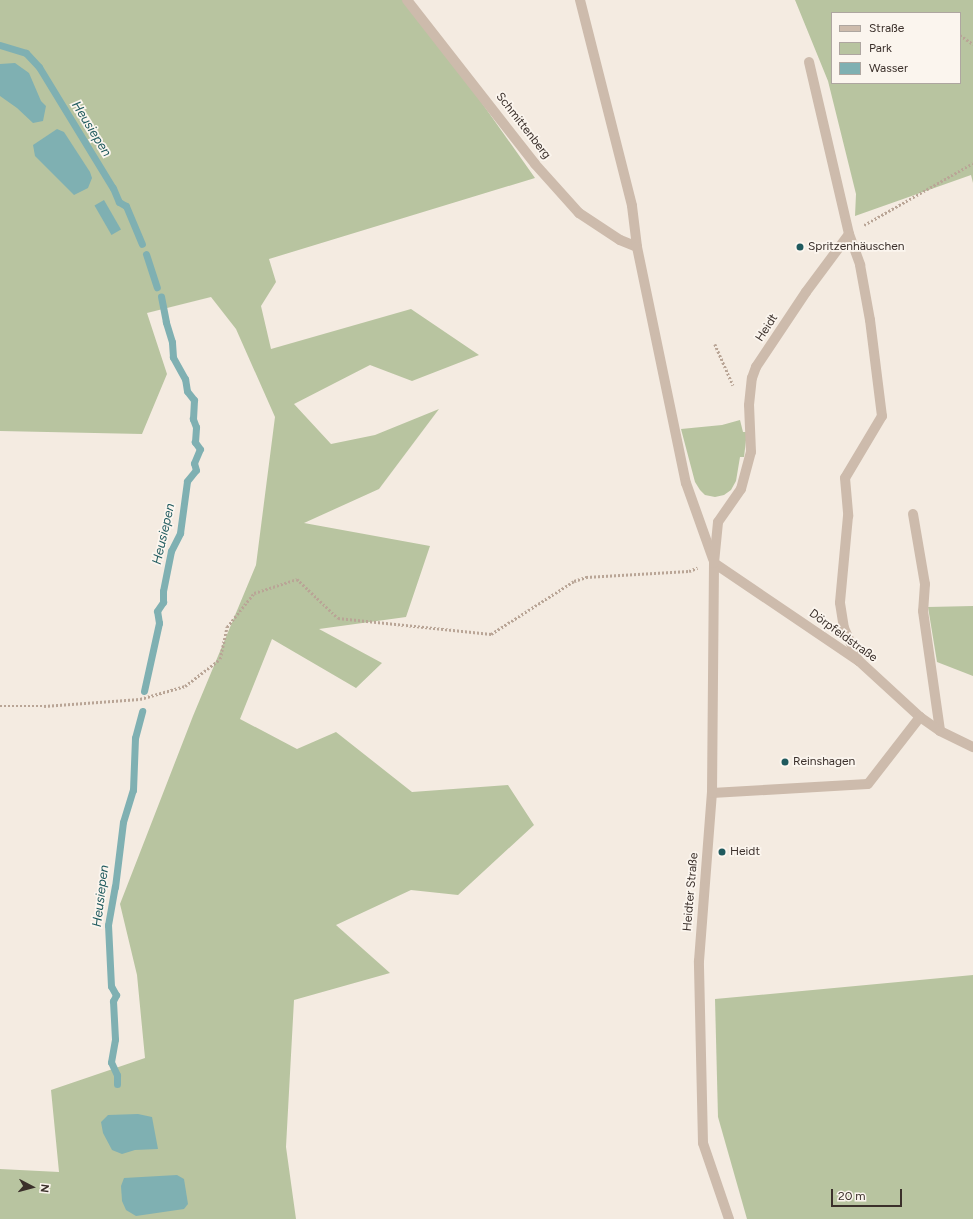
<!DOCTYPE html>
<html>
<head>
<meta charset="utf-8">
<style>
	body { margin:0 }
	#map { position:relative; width:973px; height:1219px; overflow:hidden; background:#f4ebe1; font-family:Figtree,sans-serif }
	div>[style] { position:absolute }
	.green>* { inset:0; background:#b8c4a0 }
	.water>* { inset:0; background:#7fb0b2; transform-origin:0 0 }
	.stream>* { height:7px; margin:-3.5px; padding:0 3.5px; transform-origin:3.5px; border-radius:3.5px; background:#7fb0b2 }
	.path>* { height:2.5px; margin-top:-1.25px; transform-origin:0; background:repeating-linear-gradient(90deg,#b9a596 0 2px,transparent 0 4px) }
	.minor>* { height:10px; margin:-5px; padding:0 5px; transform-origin:5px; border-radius:5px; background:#cdbbac }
	.dots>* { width:11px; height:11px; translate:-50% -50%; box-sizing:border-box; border:2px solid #fbf5ee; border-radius:50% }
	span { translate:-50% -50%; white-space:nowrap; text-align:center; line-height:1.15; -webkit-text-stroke:3.5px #fbf5ee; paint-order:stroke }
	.street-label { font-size:12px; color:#3b302b }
	.poi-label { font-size:12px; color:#3b302b }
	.left { translate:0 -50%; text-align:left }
	.water-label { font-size:13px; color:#1f5a5e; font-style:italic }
	.legend { position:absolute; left:831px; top:12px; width:130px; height:72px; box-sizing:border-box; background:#fbf5ee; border:1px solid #aea6a0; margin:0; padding:5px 7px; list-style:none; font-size:12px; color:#3b302b }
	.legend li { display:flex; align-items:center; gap:8px; height:20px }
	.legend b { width:20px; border:1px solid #aea6a0 }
	.north { position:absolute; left:12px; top:1167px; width:40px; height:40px; -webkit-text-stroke:3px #fbf5ee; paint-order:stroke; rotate:96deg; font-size:11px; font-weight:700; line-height:16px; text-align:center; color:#3b302b }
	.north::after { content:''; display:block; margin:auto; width:14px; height:18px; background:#3b302b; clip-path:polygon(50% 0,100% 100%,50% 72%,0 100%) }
	.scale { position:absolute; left:831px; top:1189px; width:71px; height:18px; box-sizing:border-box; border:2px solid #3b302b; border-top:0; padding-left:5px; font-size:12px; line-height:14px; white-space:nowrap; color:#3b302b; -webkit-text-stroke:3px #fbf5ee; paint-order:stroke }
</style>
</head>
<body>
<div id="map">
	<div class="green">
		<div style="clip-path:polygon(0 0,409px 0,535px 178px,269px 259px,276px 282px,261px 306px,271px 349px,411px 309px,479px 355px,412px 381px,370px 365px,294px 404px,331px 444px,375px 435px,439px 409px,379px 489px,304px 523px,430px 546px,406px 617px,319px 629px,382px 663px,356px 688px,272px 639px,240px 719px,297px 749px,336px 732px,412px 792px,508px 785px,534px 825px,458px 895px,411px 890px,336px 925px,390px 973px,294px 1000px,286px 1147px,296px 1219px,0 1219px,0 1169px,59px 1172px,51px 1090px,145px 1058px,137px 975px,120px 904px,193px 716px,256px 565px,275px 417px,236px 329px,211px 297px,147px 313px,167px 374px,142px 434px,0 431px)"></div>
		<div style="clip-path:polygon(evenodd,795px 0,973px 0,973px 183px,971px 175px,855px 216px,856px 194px,828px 81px,795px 0,832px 13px,960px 13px,960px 83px,832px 83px,832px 13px)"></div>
		<div style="clip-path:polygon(740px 420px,743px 432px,747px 432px,744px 457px,740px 457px,736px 481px,731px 490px,724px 495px,715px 497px,705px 495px,700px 490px,695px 482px,681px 429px,722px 425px)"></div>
		<div style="clip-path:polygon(973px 606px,973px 676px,937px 662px,928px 607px)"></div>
		<div style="clip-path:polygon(973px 975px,973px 1219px,747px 1219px,718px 1117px,715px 999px)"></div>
	</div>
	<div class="water">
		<div style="clip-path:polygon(15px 63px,29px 73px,41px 101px,46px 106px,43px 121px,33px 123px,17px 108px,0 96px,0 64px)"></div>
		<div style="clip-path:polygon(57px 129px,64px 132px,90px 172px,92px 178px,88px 188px,74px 195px,35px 156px,33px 145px)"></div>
		<div style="left:104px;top:200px;width:34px;height:11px;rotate:60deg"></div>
		<div style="clip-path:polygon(138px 1114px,152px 1117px,158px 1149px,135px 1150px,122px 1154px,112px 1150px,103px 1133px,101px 1122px,108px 1115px)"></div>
		<div style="clip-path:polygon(177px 1175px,184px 1179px,188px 1204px,184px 1209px,136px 1216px,126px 1210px,122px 1201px,121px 1186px,124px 1178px)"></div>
	</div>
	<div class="stream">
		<div style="left:0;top:45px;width:27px;rotate:17deg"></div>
		<div style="left:26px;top:53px;width:19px;rotate:47deg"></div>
		<div style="left:39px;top:67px;width:142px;rotate:58.6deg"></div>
		<div style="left:113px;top:188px;width:15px;rotate:67deg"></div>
		<div style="left:119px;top:202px;width:8px;rotate:30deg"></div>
		<div style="left:126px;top:206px;width:41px;rotate:67.2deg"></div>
		<div style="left:146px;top:254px;width:35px;rotate:72deg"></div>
		<div style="left:144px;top:691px;width:70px;rotate:-77.6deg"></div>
		<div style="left:159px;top:623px;width:12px;rotate:-99deg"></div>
		<div style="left:157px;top:611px;width:11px;rotate:-56deg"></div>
		<div style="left:163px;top:602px;width:11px;rotate:-90deg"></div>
		<div style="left:163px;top:591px;width:41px;rotate:-78.7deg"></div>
		<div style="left:171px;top:551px;width:20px;rotate:-63deg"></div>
		<div style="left:180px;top:533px;width:52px;rotate:-82.3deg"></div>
		<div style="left:187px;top:481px;width:14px;rotate:-51deg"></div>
		<div style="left:196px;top:470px;width:7px;rotate:-106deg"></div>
		<div style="left:194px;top:463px;width:15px;rotate:-67deg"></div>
		<div style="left:200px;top:449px;width:9px;rotate:-126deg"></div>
		<div style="left:195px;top:442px;width:15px;rotate:-86deg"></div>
		<div style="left:196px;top:427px;width:9px;rotate:-111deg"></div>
		<div style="left:193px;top:419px;width:19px;rotate:-87deg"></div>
		<div style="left:194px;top:400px;width:11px;rotate:-128deg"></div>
		<div style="left:187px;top:391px;width:12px;rotate:-99deg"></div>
		<div style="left:185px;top:379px;width:25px;rotate:-119deg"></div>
		<div style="left:173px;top:357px;width:15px;rotate:-94deg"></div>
		<div style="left:172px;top:342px;width:21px;rotate:-107deg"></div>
		<div style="left:166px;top:322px;width:26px;rotate:-101deg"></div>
		<div style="left:117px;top:1084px;width:9px;rotate:-90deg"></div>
		<div style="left:117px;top:1075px;width:14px;rotate:-115deg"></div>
		<div style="left:111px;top:1062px;width:23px;rotate:-80deg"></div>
		<div style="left:115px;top:1039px;width:38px;rotate:-93deg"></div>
		<div style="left:113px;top:1001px;width:7px;rotate:-63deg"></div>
		<div style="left:116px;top:995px;width:10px;rotate:-119deg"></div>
		<div style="left:111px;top:986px;width:61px;rotate:-92.8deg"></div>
		<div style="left:108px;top:925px;width:39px;rotate:-80deg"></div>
		<div style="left:115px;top:887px;width:65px;rotate:-83deg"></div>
		<div style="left:123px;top:822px;width:34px;rotate:-73deg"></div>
		<div style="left:133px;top:790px;width:52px;rotate:-87.8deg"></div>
		<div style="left:135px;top:738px;width:28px;rotate:-75deg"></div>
	</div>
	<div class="path">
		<div style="left:960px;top:35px;width:16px;rotate:35deg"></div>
		<div style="left:864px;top:225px;width:125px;rotate:-29.6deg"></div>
		<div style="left:715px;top:344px;width:45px;rotate:66.3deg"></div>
		<div style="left:0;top:706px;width:44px"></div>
		<div style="left:44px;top:706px;width:96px;rotate:-4.2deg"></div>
		<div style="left:140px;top:699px;width:47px;rotate:-16.1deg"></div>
		<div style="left:185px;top:686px;width:44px;rotate:-37.6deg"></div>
		<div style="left:220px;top:659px;width:33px;rotate:-78deg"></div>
		<div style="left:227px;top:627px;width:43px;rotate:-51.5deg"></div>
		<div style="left:254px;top:593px;width:45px;rotate:-18deg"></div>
		<div style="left:297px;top:579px;width:57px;rotate:43.6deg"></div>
		<div style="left:338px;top:618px;width:154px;rotate:6deg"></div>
		<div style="left:491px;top:634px;width:98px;rotate:-32.6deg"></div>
		<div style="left:574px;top:581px;width:13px;rotate:-18deg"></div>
		<div style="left:586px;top:577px;width:103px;rotate:-3.3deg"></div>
		<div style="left:689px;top:571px;width:9px;rotate:-21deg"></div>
	</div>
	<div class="minor">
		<div style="left:407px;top:0;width:208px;rotate:52deg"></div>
		<div style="left:535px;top:164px;width:66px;rotate:48.1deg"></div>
		<div style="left:579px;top:213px;width:49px;rotate:33.4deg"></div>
		<div style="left:620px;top:240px;width:18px;rotate:22deg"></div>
		<div style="left:580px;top:0;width:212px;rotate:75.8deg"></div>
		<div style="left:632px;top:206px;width:41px;rotate:83deg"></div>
		<div style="left:637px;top:247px;width:241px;rotate:78.3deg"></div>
		<div style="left:686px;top:483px;width:81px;rotate:70.4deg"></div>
		<div style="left:809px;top:62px;width:177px;rotate:76.9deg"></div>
		<div style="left:849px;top:234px;width:33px;rotate:70deg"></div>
		<div style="left:860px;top:265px;width:56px;rotate:79.7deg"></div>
		<div style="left:870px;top:320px;width:97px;rotate:82.9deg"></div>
		<div style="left:882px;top:416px;width:72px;rotate:120.8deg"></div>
		<div style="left:845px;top:478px;width:38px;rotate:85deg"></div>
		<div style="left:848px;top:516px;width:87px;rotate:95.3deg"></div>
		<div style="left:840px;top:603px;width:25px;rotate:81deg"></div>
		<div style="left:844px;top:628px;width:36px;rotate:66deg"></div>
		<div style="left:913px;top:514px;width:71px;rotate:80.3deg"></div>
		<div style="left:925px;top:584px;width:27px;rotate:94deg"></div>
		<div style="left:923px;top:611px;width:121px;rotate:81.9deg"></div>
		<div style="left:714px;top:563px;width:175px;rotate:34.1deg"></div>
		<div style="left:859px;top:661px;width:83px;rotate:42.6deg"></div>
		<div style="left:920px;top:717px;width:24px;rotate:35deg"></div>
		<div style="left:940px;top:731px;width:37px;rotate:26deg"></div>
		<div style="left:712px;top:793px;width:156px;rotate:-3.3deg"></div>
		<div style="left:868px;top:784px;width:85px;rotate:-52.2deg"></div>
		<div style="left:729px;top:1219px;width:80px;rotate:-108.9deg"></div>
		<div style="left:703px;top:1143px;width:182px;rotate:-91.3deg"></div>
		<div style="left:699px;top:961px;width:169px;rotate:-85.6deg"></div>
		<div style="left:712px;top:793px;width:230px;rotate:-89.5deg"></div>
		<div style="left:714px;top:563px;width:41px;rotate:-84.4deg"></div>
		<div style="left:718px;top:522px;width:40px;rotate:-55.1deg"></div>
		<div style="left:741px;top:489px;width:38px;rotate:-75deg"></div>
		<div style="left:751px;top:452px;width:47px;rotate:-92.4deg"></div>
		<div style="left:749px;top:405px;width:27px;rotate:-84deg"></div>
		<div style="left:752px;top:378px;width:12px;rotate:-70deg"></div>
		<div style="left:756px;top:367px;width:90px;rotate:-56.3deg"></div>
		<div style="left:806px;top:292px;width:72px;rotate:-53.4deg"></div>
	</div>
	<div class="dots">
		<div style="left:800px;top:247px;background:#1f5a5e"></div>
		<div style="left:785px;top:762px;background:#1f5a5e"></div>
		<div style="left:722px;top:852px;background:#1f5a5e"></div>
	</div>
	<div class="street-label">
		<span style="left:523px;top:126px;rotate:52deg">Schmittenberg</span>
		<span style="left:767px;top:328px;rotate:-57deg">Heidt</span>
		<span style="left:843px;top:636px;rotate:36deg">Dörpfeldstraße</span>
		<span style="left:691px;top:892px;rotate:-85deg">Heidter Straße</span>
	</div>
	<div class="poi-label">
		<span class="left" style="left:808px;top:247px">Spritzenhäuschen</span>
		<span class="left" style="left:793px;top:762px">Reinshagen</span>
		<span class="left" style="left:730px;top:852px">Heidt</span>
	</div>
	<div class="water-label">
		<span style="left:91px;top:129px;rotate:58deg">Heusiepen</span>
		<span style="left:164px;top:534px;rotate:-77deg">Heusiepen</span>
		<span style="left:101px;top:896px;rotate:-83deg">Heusiepen</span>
	</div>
	<ul class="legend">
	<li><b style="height:5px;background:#cdbbac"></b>Straße</li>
	<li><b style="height:11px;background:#b8c4a0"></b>Park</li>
	<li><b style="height:11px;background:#7fb0b2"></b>Wasser</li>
	</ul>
	<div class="north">N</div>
	<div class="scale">20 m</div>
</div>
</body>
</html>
